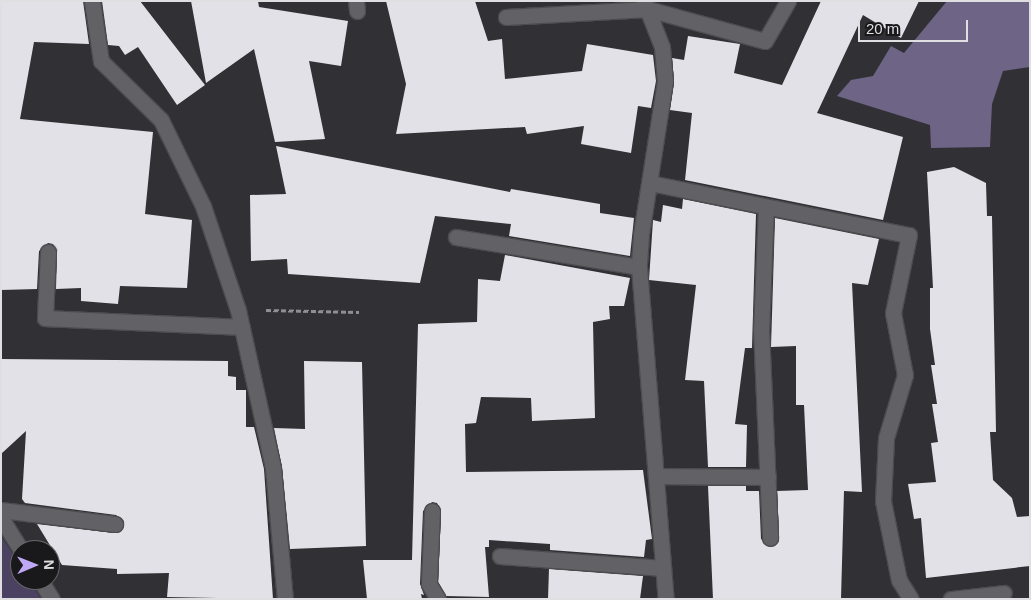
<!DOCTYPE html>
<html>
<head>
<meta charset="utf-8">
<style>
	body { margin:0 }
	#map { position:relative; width:1031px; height:600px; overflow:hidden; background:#313035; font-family:Helvetica,sans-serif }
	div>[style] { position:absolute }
	.green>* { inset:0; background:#4b4160 }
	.forest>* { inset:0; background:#6e6485 }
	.building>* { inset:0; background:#e2e1e7 }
	.path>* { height:3px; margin-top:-1.5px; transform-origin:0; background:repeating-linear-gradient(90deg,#8f8e92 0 5px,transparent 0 7.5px) }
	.roads { filter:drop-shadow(1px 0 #4c4c4f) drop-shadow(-1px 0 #4c4c4f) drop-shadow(0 1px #4c4c4f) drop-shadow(0 -1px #4c4c4f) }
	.service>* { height:15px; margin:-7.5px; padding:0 7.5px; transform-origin:7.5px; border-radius:7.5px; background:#626166 }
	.minor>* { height:15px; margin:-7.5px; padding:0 7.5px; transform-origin:7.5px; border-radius:7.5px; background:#626166 }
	span { translate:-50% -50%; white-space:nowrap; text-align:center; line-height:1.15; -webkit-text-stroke:5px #19191b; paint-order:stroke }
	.frame { position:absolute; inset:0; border:2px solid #dfdfe2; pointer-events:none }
	.north { position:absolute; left:10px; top:540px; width:50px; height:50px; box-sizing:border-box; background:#19191b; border:1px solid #68686b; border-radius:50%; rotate:89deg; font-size:14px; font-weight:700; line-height:20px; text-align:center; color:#dfdfe2 }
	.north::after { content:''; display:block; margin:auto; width:18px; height:22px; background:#bfa8f4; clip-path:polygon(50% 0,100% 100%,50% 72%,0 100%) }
	.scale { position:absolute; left:858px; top:20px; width:110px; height:22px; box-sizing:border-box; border:2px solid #dfdfe2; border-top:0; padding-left:6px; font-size:15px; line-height:18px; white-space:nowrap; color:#dfdfe2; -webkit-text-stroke:4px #19191b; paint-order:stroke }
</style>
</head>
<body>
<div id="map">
	<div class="green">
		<div style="clip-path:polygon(1px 536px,20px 565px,20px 580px,29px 580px,41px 599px,1px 599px)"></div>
	</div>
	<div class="forest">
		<div style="clip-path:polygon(947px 1px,1030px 1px,1030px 67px,1003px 71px,992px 104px,990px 147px,931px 148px,930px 125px,837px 96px,851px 80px,873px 76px,891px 46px,904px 53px)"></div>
	</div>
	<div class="building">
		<div style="clip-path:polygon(1px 1px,83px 1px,89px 44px,34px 42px,20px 119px,153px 132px,145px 214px,192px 220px,187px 288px,120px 286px,118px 304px,81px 301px,81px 288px,56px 289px,57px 252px,53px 244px,48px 243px,39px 251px,37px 289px,1px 290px)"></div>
		<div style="clip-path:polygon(102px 1px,140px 1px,205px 85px,177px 105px,138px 47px,125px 55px,119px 46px,108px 45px)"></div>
		<div style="clip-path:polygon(191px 1px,258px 1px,259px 7px,348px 21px,341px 66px,309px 61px,325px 139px,275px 142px,254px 49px,206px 83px)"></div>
		<div style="clip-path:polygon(386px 1px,475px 1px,488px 41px,502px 39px,505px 79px,582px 71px,587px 44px,653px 55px,656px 81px,651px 108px,638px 106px,631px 153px,581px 144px,584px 126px,527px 134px,525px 127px,396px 134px,406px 84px)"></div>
		<div style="clip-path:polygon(821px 1px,919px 1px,901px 38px,863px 15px,817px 113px,903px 137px,883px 220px,685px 180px,692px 113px,670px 110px,674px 82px,672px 58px,684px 60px,688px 36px,740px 44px,734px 73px,782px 85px)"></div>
		<div style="clip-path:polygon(276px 146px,510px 192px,511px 189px,600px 204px,600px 213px,634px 218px,630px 256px,509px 236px,511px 224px,435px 216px,420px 283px,288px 274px,287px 259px,251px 261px,250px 195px,286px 194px)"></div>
		<div style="clip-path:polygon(954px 167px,986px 183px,987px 216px,992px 216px,996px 432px,990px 432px,993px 480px,1012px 498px,1017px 517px,1030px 516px,1030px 566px,926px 578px,921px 518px,914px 519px,908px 484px,936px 482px,931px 443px,938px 442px,932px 404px,937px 404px,931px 365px,935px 365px,930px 329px,930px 288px,933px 288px,927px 172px)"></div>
		<div style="clip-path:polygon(683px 199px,756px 214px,752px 348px,745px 348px,735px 424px,747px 425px,746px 467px,708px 467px,704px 381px,685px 380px,696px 285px,649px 280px,653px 220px,661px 222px,663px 205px,682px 209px)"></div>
		<div style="clip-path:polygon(775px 218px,879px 239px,868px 285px,852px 283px,862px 492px,844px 491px,841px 599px,713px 599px,708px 486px,746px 486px,746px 491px,759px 491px,761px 539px,770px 547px,775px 546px,779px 538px,777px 491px,808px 490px,804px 405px,796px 405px,796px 346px,771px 347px)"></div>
		<div style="clip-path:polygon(505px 255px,630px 278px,624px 306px,609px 306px,610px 319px,593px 322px,595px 418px,532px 421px,531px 398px,481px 397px,476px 423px,465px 424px,466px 472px,643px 470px,652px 539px,646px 540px,644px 557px,550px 550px,550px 544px,489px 540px,489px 547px,485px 547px,489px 597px,446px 596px,438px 582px,441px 511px,437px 503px,432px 502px,423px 511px,420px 584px,424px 595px,421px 594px,422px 599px,367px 599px,363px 560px,412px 560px,418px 324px,477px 322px,478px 279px,500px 281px)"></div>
		<div style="clip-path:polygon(1px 359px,228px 361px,228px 376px,236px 377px,236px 390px,246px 390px,246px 427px,254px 427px,264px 469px,273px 599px,167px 597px,169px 573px,117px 574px,117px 569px,62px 565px,37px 524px,114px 533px,122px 530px,124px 521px,116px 515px,25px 503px,22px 499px,26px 431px,1px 454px)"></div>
		<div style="clip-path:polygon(304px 361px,362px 362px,366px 546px,290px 549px,282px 467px,274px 428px,305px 429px)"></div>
		<div style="clip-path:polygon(549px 569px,643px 576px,640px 599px,548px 599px)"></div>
	</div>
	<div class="path">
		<div style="left:266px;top:310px;width:93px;rotate:1.2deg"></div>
	</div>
	<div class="roads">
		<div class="service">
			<div style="left:506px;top:17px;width:142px;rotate:-3.2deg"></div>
			<div style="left:648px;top:9px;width:121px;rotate:15.3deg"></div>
			<div style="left:765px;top:41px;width:46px;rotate:-60.1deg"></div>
			<div style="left:456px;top:237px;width:185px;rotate:9.3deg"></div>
			<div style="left:48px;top:252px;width:66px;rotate:92.6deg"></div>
			<div style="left:45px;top:318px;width:197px;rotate:2.6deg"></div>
			<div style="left:1px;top:510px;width:115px;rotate:7deg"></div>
			<div style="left:432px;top:511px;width:73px;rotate:92.4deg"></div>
			<div style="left:429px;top:584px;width:17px;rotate:59deg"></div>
			<div style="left:500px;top:556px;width:163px;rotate:4.2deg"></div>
		</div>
		<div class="minor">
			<div style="left:92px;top:1px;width:61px;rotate:81.5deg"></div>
			<div style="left:101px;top:61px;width:84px;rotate:44.5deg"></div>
			<div style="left:161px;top:120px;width:96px;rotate:64deg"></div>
			<div style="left:203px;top:206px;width:110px;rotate:71.4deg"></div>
			<div style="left:238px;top:310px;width:162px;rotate:77.5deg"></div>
			<div style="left:273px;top:468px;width:132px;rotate:84.8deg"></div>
			<div style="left:356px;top:1px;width:10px;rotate:84deg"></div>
			<div style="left:644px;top:1px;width:49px;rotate:68.6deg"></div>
			<div style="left:662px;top:47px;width:34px;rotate:85deg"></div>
			<div style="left:665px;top:81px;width:156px;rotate:98.9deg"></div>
			<div style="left:641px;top:235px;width:32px;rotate:94deg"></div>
			<div style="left:639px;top:267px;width:333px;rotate:85.4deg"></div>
			<div style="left:650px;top:183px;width:264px;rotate:11.4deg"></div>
			<div style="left:909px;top:235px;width:80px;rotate:101.6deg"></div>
			<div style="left:893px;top:313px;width:63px;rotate:79deg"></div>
			<div style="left:905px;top:375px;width:66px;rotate:106.8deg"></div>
			<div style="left:886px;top:438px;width:63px;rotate:92.7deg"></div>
			<div style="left:883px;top:501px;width:81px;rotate:78.6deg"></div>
			<div style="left:899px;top:580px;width:22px;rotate:58deg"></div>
			<div style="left:766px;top:207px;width:122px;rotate:92.3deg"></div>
			<div style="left:761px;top:329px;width:209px;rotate:87.5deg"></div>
			<div style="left:656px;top:476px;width:112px;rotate:0.5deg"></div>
			<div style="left:1px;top:518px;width:38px;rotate:58deg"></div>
			<div style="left:40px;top:580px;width:22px;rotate:58deg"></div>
			<div style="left:951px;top:599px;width:53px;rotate:-6.5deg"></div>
		</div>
	</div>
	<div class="frame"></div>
	<div class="north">N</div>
	<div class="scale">20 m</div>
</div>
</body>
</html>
